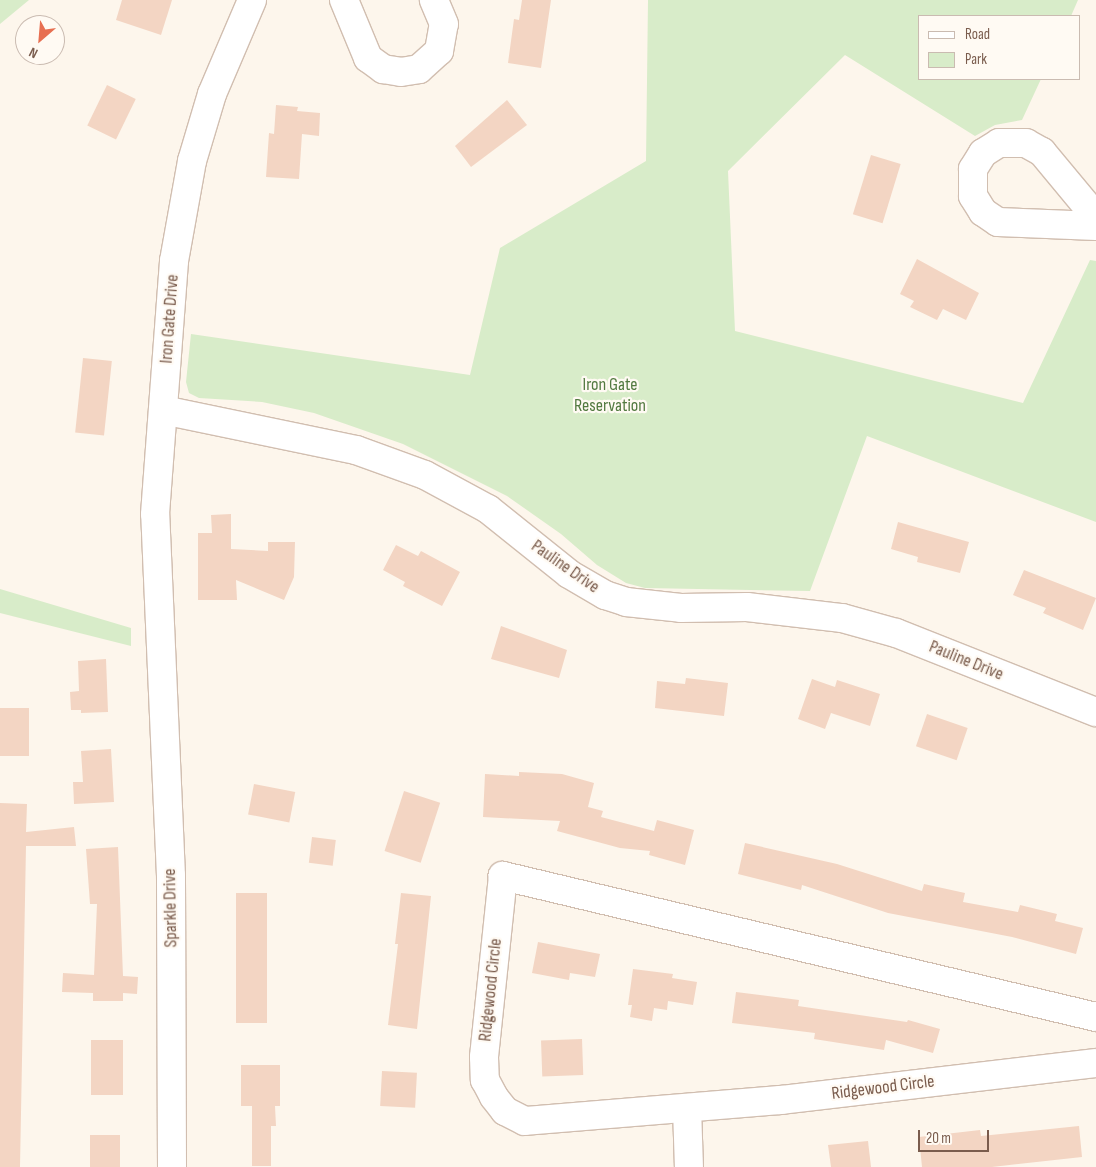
<!DOCTYPE html>
<html>
<head>
<meta charset="utf-8">
<style>
	body { margin:0 }
	#map { position:relative; width:1096px; height:1167px; overflow:hidden; background:#fdf6ec; font-family:"Sofia Sans Condensed",sans-serif }
	div>[style] { position:absolute }
	.green>* { inset:0; background:#d8ecc9 }
	.building>* { inset:0; background:#f3d5c3; transform-origin:0 0 }
	.roads { filter:drop-shadow(1px 0 #d1beb0) drop-shadow(-1px 0 #d1beb0) drop-shadow(0 1px #d1beb0) drop-shadow(0 -1px #d1beb0) }
	.minor>* { height:28px; margin:-14px; padding:0 14px; transform-origin:14px; border-radius:14px; background:#fff }
	span { translate:-50% -50%; white-space:nowrap; text-align:center; line-height:1.15; -webkit-text-stroke:4.5px #fffaf3; paint-order:stroke }
	.street-label { font-size:18px; color:#7a5c4d }
	.park-label { font-size:18px; color:#537a41 }
	.legend { position:absolute; left:918px; top:15px; width:162px; height:65px; box-sizing:border-box; background:#fffaf3; border:1px solid #cabbb1; margin:0; padding:6px 9px; list-style:none; font-size:15px; color:#7a5c4d }
	.legend li { display:flex; align-items:center; gap:10px; height:25px }
	.legend b { width:25px; border:1px solid #cabbb1 }
	.north { position:absolute; left:15px; top:15px; width:50px; height:50px; box-sizing:border-box; background:#fffaf3; border:1px solid #cabbb1; border-radius:50%; rotate:207deg; font-size:14px; font-weight:700; line-height:20px; text-align:center; color:#7a5c4d }
	.north::after { content:''; display:block; margin:auto; width:18px; height:22px; background:#e76f51; clip-path:polygon(50% 0,100% 100%,50% 72%,0 100%) }
	.scale { position:absolute; left:918px; top:1130px; width:71px; height:22px; box-sizing:border-box; border:2px solid #7a5c4d; border-top:0; padding-left:6px; font-size:15px; line-height:18px; white-space:nowrap; color:#7a5c4d; -webkit-text-stroke:4px #fffaf3; paint-order:stroke }
</style>
</head>
<body>
<div id="map">
	<div class="green">
		<div style="clip-path:polygon(0 0,29px 0,0 24px)"></div>
		<div style="clip-path:polygon(648px 0,1078px 0,1071px 16px,920px 16px,920px 79px,1041px 79px,1022px 120px,995px 125px,975px 136px,845px 55px,728px 171px,735px 331px,1023px 403px,1090px 260px,1096px 261px,1096px 522px,867px 436px,810px 591px,645px 588px,626px 583px,597px 565px,561px 534px,507px 496px,403px 444px,314px 413px,262px 402px,199px 398px,189px 393px,186px 382px,191px 334px,470px 375px,500px 248px,646px 161px)"></div>
		<div style="clip-path:polygon(0 589px,131px 628px,131px 646px,0 613px)"></div>
	</div>
	<div class="building">
		<div style="clip-path:polygon(122px 0,172px 0,161px 35px,116px 20px)"></div>
		<div style="clip-path:polygon(522px 0,551px 0,541px 68px,508px 63px,514px 19px,519px 20px)"></div>
		<div style="left:107px;top:85px;width:32px;height:45px;rotate:26deg"></div>
		<div style="clip-path:polygon(507px 100px,527px 125px,471px 167px,455px 146px)"></div>
		<div style="clip-path:polygon(276px 105px,298px 107px,297px 111px,320px 113px,319px 136px,302px 134px,299px 179px,266px 177px,269px 133px,274px 134px)"></div>
		<div style="left:871px;top:155px;width:31px;height:62px;rotate:17deg"></div>
		<div style="clip-path:polygon(917px 259px,979px 293px,966px 320px,943px 309px,937px 320px,910px 307px,914px 301px,900px 294px)"></div>
		<div style="left:83px;top:358px;width:29px;height:75px;rotate:6deg"></div>
		<div style="clip-path:polygon(231px 514px,231px 549px,268px 551px,268px 542px,295px 542px,294px 577px,284px 600px,236px 580px,237px 600px,198px 600px,198px 533px,212px 533px,211px 515px)"></div>
		<div style="clip-path:polygon(898px 522px,969px 542px,960px 573px,917px 562px,918px 557px,891px 549px)"></div>
		<div style="clip-path:polygon(396px 545px,418px 556px,421px 551px,460px 572px,442px 606px,403px 586px,405px 582px,383px 570px)"></div>
		<div style="clip-path:polygon(1024px 570px,1096px 598px,1083px 630px,1043px 613px,1046px 608px,1013px 595px)"></div>
		<div style="clip-path:polygon(501px 626px,567px 650px,559px 678px,491px 659px)"></div>
		<div style="clip-path:polygon(106px 659px,108px 712px,81px 713px,81px 710px,71px 710px,70px 692px,79px 691px,78px 661px)"></div>
		<div style="clip-path:polygon(686px 678px,728px 683px,724px 716px,655px 708px,657px 681px,685px 684px)"></div>
		<div style="clip-path:polygon(812px 679px,835px 687px,837px 680px,880px 694px,870px 726px,831px 713px,825px 729px,798px 719px)"></div>
		<div style="left:0;top:708px;width:29px;height:48px"></div>
		<div style="left:927px;top:714px;width:43px;height:34px;rotate:19deg"></div>
		<div style="clip-path:polygon(111px 749px,114px 802px,74px 804px,73px 782px,83px 782px,81px 751px)"></div>
		<div style="clip-path:polygon(519px 772px,562px 774px,594px 783px,588px 807px,603px 811px,601px 817px,654px 831px,657px 820px,694px 830px,685px 865px,649px 855px,650px 851px,620px 848px,557px 831px,560px 821px,483px 817px,485px 774px,519px 776px)"></div>
		<div style="left:254px;top:784px;width:42px;height:31px;rotate:11deg"></div>
		<div style="left:404px;top:791px;width:38px;height:63px;rotate:18deg"></div>
		<div style="clip-path:polygon(0 803px,27px 804px,26px 832px,74px 827px,76px 846px,26px 846px,20px 1167px,0 1167px)"></div>
		<div style="left:312px;top:837px;width:24px;height:26px;rotate:7deg"></div>
		<div style="clip-path:polygon(745px 843px,837px 864px,922px 891px,924px 884px,965px 893px,963px 902px,1018px 912px,1020px 905px,1057px 914px,1055px 921px,1083px 928px,1076px 954px,1012px 937px,888px 913px,802px 885px,801px 890px,738px 874px)"></div>
		<div style="clip-path:polygon(118px 847px,123px 976px,138px 977px,137px 994px,123px 993px,123px 1001px,93px 1001px,93px 993px,62px 992px,63px 973px,94px 975px,97px 904px,90px 904px,86px 849px)"></div>
		<div style="left:236px;top:893px;width:31px;height:130px"></div>
		<div style="clip-path:polygon(401px 893px,431px 896px,417px 1029px,388px 1025px,398px 944px,395px 944px)"></div>
		<div style="clip-path:polygon(538px 942px,600px 954px,595px 977px,570px 973px,569px 980px,532px 973px)"></div>
		<div style="clip-path:polygon(633px 969px,673px 974px,672px 978px,697px 982px,693px 1005px,668px 1001px,667px 1010px,654px 1008px,652px 1021px,630px 1017px,632px 1005px,628px 1005px)"></div>
		<div style="clip-path:polygon(736px 992px,799px 1000px,798px 1006px,907px 1022px,908px 1020px,940px 1029px,933px 1053px,886px 1040px,884px 1050px,814px 1039px,815px 1033px,732px 1023px)"></div>
		<div style="left:582px;top:1039px;width:36px;height:41px;rotate:88deg"></div>
		<div style="left:91px;top:1040px;width:32px;height:55px"></div>
		<div style="clip-path:polygon(241px 1065px,280px 1065px,280px 1106px,275px 1106px,276px 1126px,271px 1126px,271px 1166px,252px 1166px,252px 1106px,241px 1106px)"></div>
		<div style="left:382px;top:1071px;width:35px;height:35px;rotate:3deg"></div>
		<div style="clip-path:polygon(1079px 1126px,1082px 1157px,992px 1167px,922px 1167px,919px 1137px,980px 1130px,981px 1136px)"></div>
		<div style="left:90px;top:1135px;width:30px;height:32px"></div>
		<div style="clip-path:polygon(868px 1141px,871px 1167px,831px 1167px,828px 1145px)"></div>
	</div>
	<div class="roads">
		<div class="minor">
			<div style="left:344px;top:0;width:63px;rotate:67.5deg"></div>
			<div style="left:368px;top:58px;width:19px;rotate:36deg"></div>
			<div style="left:383px;top:69px;width:18px;rotate:9deg"></div>
			<div style="left:401px;top:72px;width:18px;rotate:-9deg"></div>
			<div style="left:419px;top:69px;width:27px;rotate:-42deg"></div>
			<div style="left:439px;top:51px;width:27px;rotate:-80deg"></div>
			<div style="left:444px;top:24px;width:26px;rotate:-113deg"></div>
			<div style="left:1096px;top:217px;width:85px;rotate:-129.7deg"></div>
			<div style="left:1042px;top:152px;width:18px;rotate:-151deg"></div>
			<div style="left:1026px;top:143px;width:27px;rotate:180deg"></div>
			<div style="left:999px;top:143px;width:19px;rotate:148deg"></div>
			<div style="left:983px;top:153px;width:19px;rotate:122deg"></div>
			<div style="left:973px;top:169px;width:27px;rotate:90deg"></div>
			<div style="left:973px;top:196px;width:19px;rotate:58deg"></div>
			<div style="left:983px;top:212px;width:18px;rotate:34deg"></div>
			<div style="left:998px;top:222px;width:98px;rotate:2.3deg"></div>
			<div style="left:163px;top:410px;width:197px;rotate:11.7deg"></div>
			<div style="left:356px;top:450px;width:73px;rotate:19.9deg"></div>
			<div style="left:425px;top:475px;width:72px;rotate:28.4deg"></div>
			<div style="left:488px;top:509px;width:104px;rotate:38.7deg"></div>
			<div style="left:569px;top:574px;width:42px;rotate:30.3deg"></div>
			<div style="left:605px;top:595px;width:22px;rotate:18deg"></div>
			<div style="left:626px;top:602px;width:55px;rotate:6.2deg"></div>
			<div style="left:681px;top:608px;width:66px;rotate:-0.9deg"></div>
			<div style="left:747px;top:607px;width:96px;rotate:6.6deg"></div>
			<div style="left:842px;top:618px;width:56px;rotate:15.5deg"></div>
			<div style="left:896px;top:633px;width:215px;rotate:21.6deg"></div>
			<div style="left:1096px;top:1017px;width:610px;rotate:-166.62deg"></div>
			<div style="left:503px;top:876px;width:182px;rotate:96deg"></div>
			<div style="left:484px;top:1057px;width:23px;rotate:88deg"></div>
			<div style="left:485px;top:1080px;width:19px;rotate:62deg"></div>
			<div style="left:494px;top:1097px;width:18px;rotate:52deg"></div>
			<div style="left:505px;top:1111px;width:22px;rotate:27deg"></div>
			<div style="left:525px;top:1121px;width:257px;rotate:-4.7deg"></div>
			<div style="left:781px;top:1100px;width:317px;rotate:-6.7deg"></div>
			<div style="left:687px;top:1108px;width:59px;rotate:88.1deg"></div>
			<div style="left:172px;top:1167px;width:291px;rotate:-90.2deg"></div>
			<div style="left:171px;top:876px;width:362px;rotate:-92.5deg"></div>
			<div style="left:155px;top:514px;width:254px;rotate:-85.7deg"></div>
			<div style="left:174px;top:261px;width:102px;rotate:-79.8deg"></div>
			<div style="left:192px;top:161px;width:70px;rotate:-73.4deg"></div>
			<div style="left:212px;top:94px;width:102px;rotate:-66.9deg"></div>
		</div>
	</div>
	<div class="street-label">
		<span style="left:170px;top:319px;rotate:-86deg">Iron Gate Drive</span>
		<span style="left:565px;top:567px;rotate:35deg">Pauline Drive</span>
		<span style="left:966px;top:661px;rotate:22deg">Pauline Drive</span>
		<span style="left:171px;top:908px;rotate:-91deg">Sparkle Drive</span>
		<span style="left:491px;top:990px;rotate:-84deg">Ridgewood Circle</span>
		<span style="left:883px;top:1088px;rotate:-7deg">Ridgewood Circle</span>
	</div>
	<div class="park-label">
		<span style="left:610px;top:396px">Iron Gate<br>Reservation</span>
	</div>
	<ul class="legend">
	<li><b style="height:6px;background:#fff"></b>Road</li>
	<li><b style="height:14px;background:#d8ecc9"></b>Park</li>
	</ul>
	<div class="north">N</div>
	<div class="scale">20 m</div>
</div>
</body>
</html>
